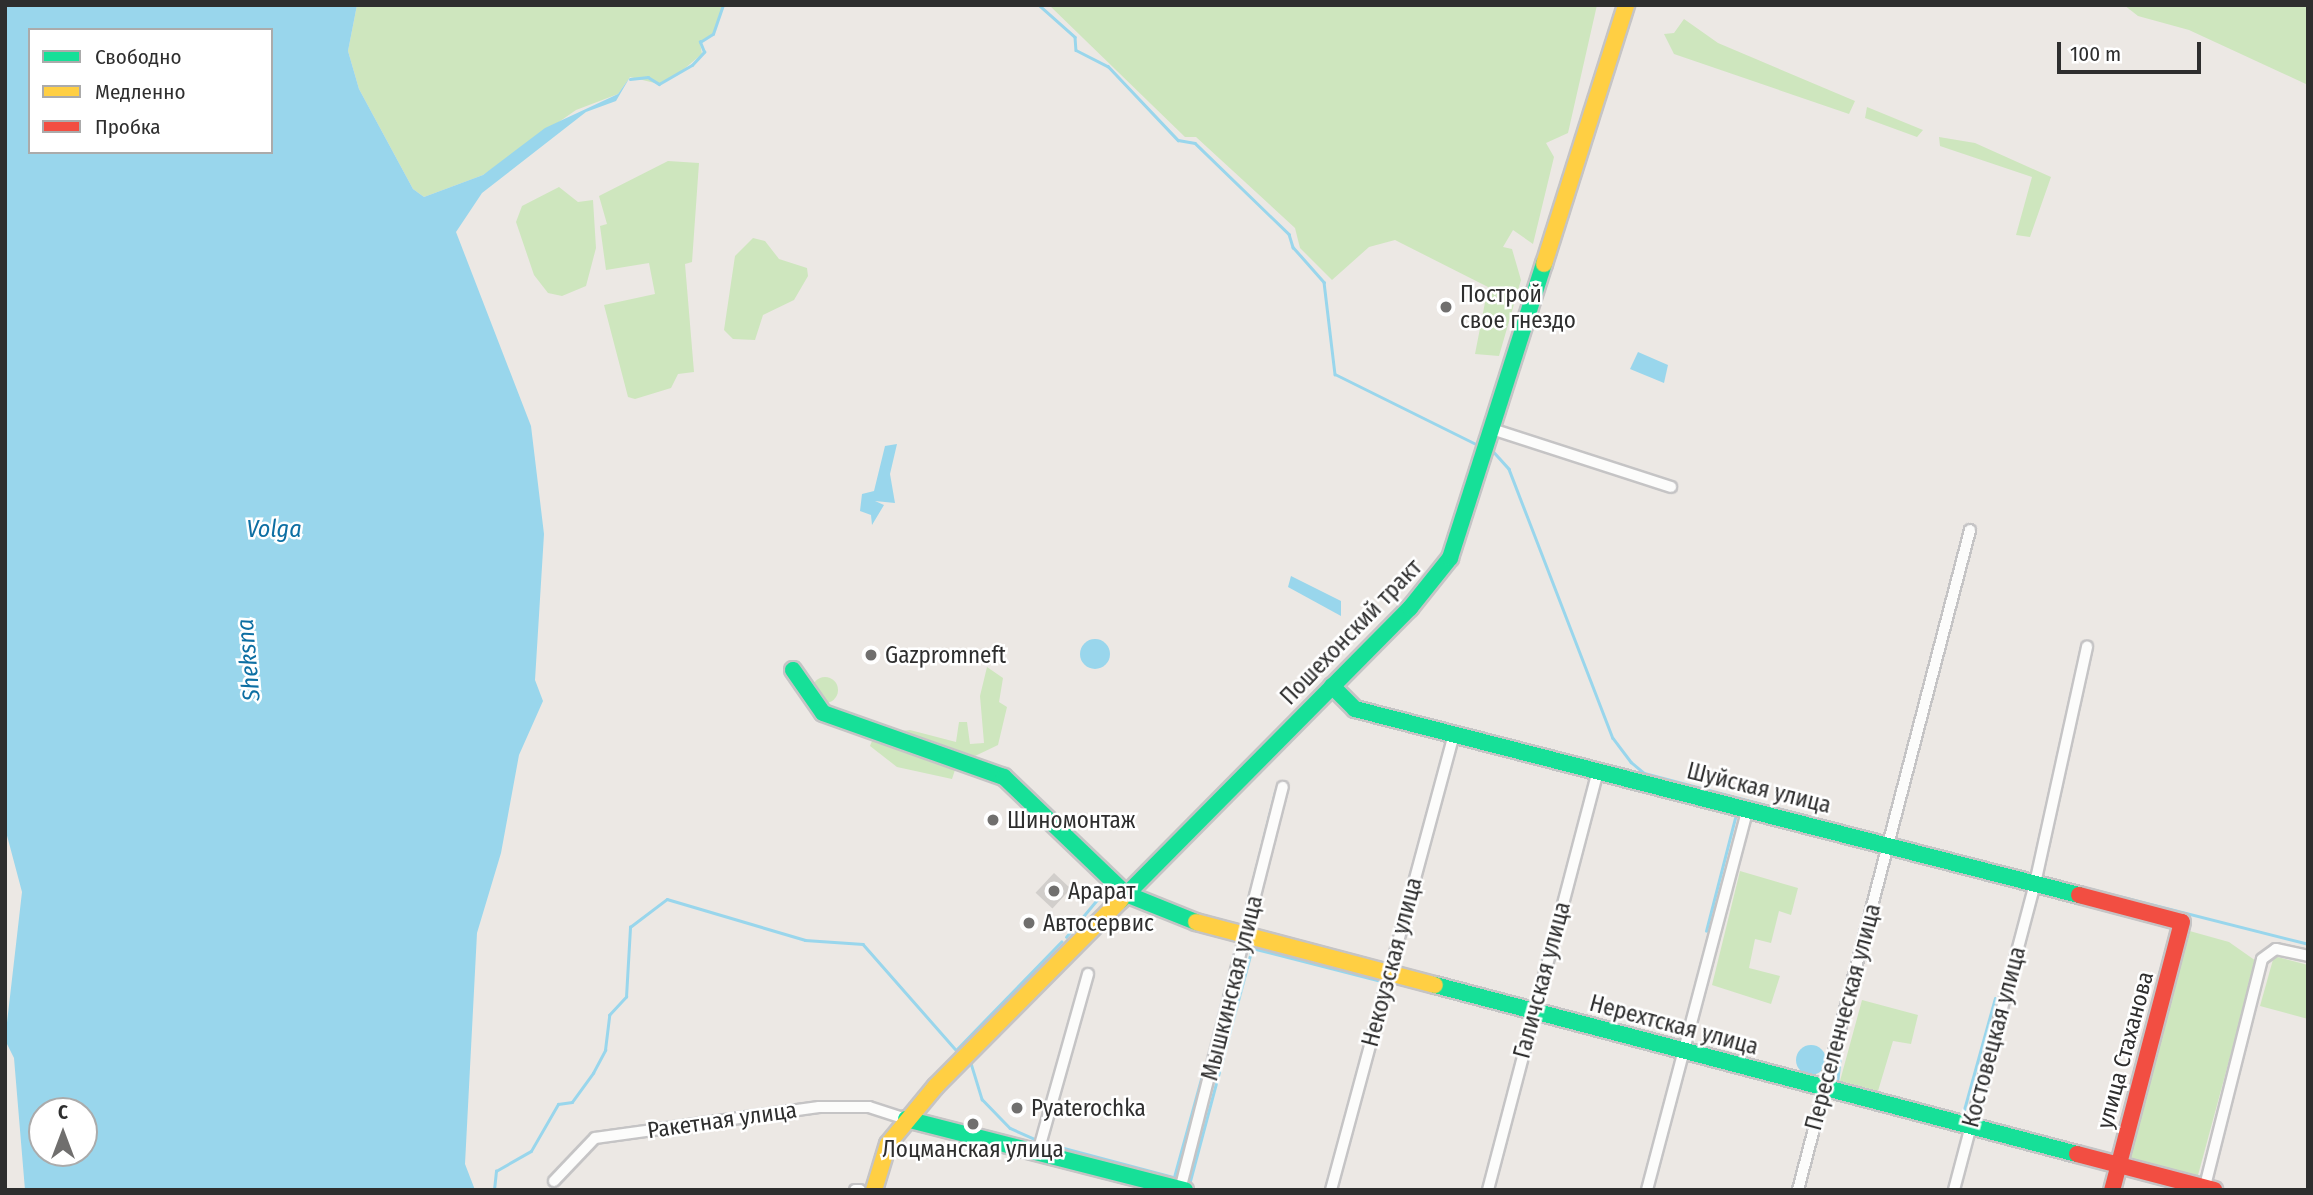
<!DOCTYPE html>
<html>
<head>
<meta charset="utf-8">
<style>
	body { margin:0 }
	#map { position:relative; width:2313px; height:1195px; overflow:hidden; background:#ece8e4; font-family:"Fira Sans Condensed",sans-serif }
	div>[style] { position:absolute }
	.green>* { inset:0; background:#cee6be }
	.round { border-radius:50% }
	.water>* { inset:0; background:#99d6ec }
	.stream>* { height:2.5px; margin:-1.25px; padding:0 1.25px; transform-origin:1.25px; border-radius:1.25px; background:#99d6ec }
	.building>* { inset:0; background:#d1cecb; transform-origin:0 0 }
	.roads { filter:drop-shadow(2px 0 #c5c4c5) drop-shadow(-2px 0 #c5c4c5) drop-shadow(0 2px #c5c4c5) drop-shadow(0 -2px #c5c4c5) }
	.street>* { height:10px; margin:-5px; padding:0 5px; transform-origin:5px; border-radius:5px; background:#fcfcfb }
	.fast>* { height:16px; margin:-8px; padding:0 8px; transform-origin:8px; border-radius:8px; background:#16e098 }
	.slow>* { height:16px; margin:-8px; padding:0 8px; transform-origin:8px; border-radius:8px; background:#ffcf43 }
	.jam>* { height:16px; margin:-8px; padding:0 8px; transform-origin:8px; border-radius:8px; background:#f24e42 }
	.dots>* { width:19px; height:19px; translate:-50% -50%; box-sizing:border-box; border:4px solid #fff; border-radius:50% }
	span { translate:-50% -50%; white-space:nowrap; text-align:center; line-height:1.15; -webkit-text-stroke:5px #fff; paint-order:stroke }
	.poi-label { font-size:23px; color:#2e2e2e }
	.left { translate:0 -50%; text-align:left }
	.street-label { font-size:23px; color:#2e2e2e }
	.water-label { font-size:24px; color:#0d6fa3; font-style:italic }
	.frame { position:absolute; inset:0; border:7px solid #2e2e2e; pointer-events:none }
	.legend { position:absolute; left:28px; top:28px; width:245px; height:126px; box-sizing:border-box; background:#fff; border:2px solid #ababab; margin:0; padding:9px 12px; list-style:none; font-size:21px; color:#2e2e2e }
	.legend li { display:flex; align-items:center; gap:14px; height:35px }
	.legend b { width:35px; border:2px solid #ababab }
	.north { position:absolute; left:28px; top:1097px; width:70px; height:70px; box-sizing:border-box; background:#fff; border:2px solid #ababab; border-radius:50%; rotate:0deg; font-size:19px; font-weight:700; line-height:28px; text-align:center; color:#2e2e2e }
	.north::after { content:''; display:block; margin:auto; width:24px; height:32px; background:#706f6e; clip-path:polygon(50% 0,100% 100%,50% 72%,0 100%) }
	.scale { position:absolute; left:2057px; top:42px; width:144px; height:32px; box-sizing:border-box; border:4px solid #2e2e2e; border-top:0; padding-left:9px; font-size:21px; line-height:24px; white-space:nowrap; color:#2e2e2e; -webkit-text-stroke:5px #fff; paint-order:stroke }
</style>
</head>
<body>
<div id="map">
	<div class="green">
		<div style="clip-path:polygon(357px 5px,723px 5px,713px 34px,700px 43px,702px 54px,678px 74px,659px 84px,630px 77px,618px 94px,576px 110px,483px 175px,424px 197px,413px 189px,359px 89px,348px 51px)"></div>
		<div style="clip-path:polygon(1049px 5px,1597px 5px,1568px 133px,1546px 143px,1554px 157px,1533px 244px,1513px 230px,1503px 247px,1512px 249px,1521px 280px,1499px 356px,1475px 354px,1488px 287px,1395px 240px,1369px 247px,1332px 280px,1300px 248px,1295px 228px,1196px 137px,1185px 137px)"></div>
		<div style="clip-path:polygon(2124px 5px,2308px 5px,2308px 85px,2189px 30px,2138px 16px)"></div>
		<div style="clip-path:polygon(1684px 19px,1718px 43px,1855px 101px,1849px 114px,1674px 54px,1664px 34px,1674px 33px)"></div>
		<div style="clip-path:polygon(1867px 107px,1923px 130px,1917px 137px,1865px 118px)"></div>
		<div style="clip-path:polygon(1939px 137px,1975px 143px,2051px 177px,2030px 237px,2016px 235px,2032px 177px,1940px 146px)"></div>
		<div style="clip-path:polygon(668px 161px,699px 163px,692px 262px,685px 264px,694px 372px,678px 374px,671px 388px,635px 399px,628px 397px,604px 305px,655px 294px,649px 263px,606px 270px,600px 226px,607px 224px,599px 196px)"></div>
		<div style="clip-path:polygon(559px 187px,578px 202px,593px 200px,596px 248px,586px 286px,562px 296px,548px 293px,534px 275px,516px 222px,522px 206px)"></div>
		<div style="clip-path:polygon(753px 238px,765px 241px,779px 259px,807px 268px,808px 276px,794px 300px,763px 315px,755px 340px,733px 339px,724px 330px,735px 256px)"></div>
		<div style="clip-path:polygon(987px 667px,1003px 678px,999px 702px,1007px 707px,998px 745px,975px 756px,903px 737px,901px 731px,910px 730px,956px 742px,959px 722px,967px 722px,970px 744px,984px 743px,980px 696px)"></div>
		<div class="round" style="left:812px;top:677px;width:26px;height:26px"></div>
		<div style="clip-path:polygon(872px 741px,948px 763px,955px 770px,952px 779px,897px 767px,870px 746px)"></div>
		<div style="clip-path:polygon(1740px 871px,1798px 888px,1791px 915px,1779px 911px,1771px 943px,1755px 939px,1749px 968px,1780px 976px,1771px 1004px,1712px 985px)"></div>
		<div style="clip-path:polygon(2186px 930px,2229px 942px,2256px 961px,2197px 1179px,2127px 1160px)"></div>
		<div style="clip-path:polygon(2274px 956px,2308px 965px,2308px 1019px,2260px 1006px)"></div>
		<div style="clip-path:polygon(1862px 1000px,1918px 1015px,1911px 1044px,1893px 1041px,1878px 1091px,1840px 1081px)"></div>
	</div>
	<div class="water">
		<div style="clip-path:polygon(evenodd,5px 5px,357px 5px,348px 51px,359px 89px,413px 189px,424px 197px,483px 175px,545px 128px,618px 94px,630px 77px,616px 101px,586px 112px,482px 193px,456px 232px,531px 426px,544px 534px,535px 680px,543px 701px,519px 755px,501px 853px,477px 933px,465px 1164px,475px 1190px,25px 1190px,14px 1058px,5px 1040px,22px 892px,5px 828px,5px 5px,30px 30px,271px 30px,271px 152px,30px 152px,30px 30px,5px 5px,42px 1111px,84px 1111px,84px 1153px,42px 1153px,42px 1111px)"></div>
		<div style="clip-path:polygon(1638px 352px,1668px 365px,1664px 383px,1630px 369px)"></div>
		<div style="clip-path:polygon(897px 444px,890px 474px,895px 503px,875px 501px,884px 505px,872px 525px,871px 515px,860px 511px,862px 494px,874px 491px,885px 446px)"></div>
		<div style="clip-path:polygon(1291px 576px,1341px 601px,1341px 616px,1288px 587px)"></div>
		<div class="round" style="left:1080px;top:639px;width:30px;height:30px"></div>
		<div class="round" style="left:1796px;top:1045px;width:30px;height:30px"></div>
	</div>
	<div class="stream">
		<div style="left:1039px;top:5px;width:48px;rotate:41.6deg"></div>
		<div style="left:1075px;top:37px;width:13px;rotate:86deg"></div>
		<div style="left:1076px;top:50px;width:36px;rotate:27deg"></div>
		<div style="left:1108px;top:66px;width:102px;rotate:46.6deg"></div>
		<div style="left:1178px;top:140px;width:17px;rotate:10deg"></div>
		<div style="left:1195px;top:143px;width:131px;rotate:44.1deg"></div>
		<div style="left:1289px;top:234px;width:14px;rotate:73deg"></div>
		<div style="left:1293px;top:247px;width:47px;rotate:48.5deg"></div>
		<div style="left:1324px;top:282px;width:93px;rotate:83.2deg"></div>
		<div style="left:1335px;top:374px;width:157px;rotate:26.4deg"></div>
		<div style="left:630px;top:79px;width:18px;rotate:-6deg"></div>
		<div style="left:648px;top:77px;width:13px;rotate:32deg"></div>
		<div style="left:659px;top:84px;width:38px;rotate:-30deg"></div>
		<div style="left:692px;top:65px;width:18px;rotate:-47deg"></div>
		<div style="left:704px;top:52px;width:11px;rotate:-112deg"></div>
		<div style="left:700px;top:42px;width:15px;rotate:-32deg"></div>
		<div style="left:713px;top:34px;width:31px;rotate:-71deg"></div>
		<div style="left:1493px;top:451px;width:24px;rotate:48deg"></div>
		<div style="left:1509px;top:469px;width:288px;rotate:68.9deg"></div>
		<div style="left:1613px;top:738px;width:30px;rotate:53deg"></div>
		<div style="left:1631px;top:762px;width:17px;rotate:40deg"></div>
		<div style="left:1644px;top:773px;width:252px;rotate:14.7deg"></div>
		<div style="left:1894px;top:838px;width:145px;rotate:14.8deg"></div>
		<div style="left:2040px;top:876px;width:276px;rotate:14.2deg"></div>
		<div style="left:1241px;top:927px;width:139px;rotate:-75.9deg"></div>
		<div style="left:1706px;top:931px;width:121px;rotate:-75.6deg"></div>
		<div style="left:1066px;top:937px;width:55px;rotate:-50.2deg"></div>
		<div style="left:956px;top:1050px;width:151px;rotate:-45.8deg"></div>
		<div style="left:971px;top:1063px;width:38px;rotate:73deg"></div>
		<div style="left:982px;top:1099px;width:40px;rotate:46deg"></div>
		<div style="left:1010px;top:1128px;width:30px;rotate:24deg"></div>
		<div style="left:1837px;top:1084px;width:30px;rotate:-84deg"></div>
		<div style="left:1962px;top:1117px;width:123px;rotate:-74.5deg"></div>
		<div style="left:1045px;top:1143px;width:133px;rotate:14.8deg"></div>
		<div style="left:1174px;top:1177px;width:106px;rotate:-74.6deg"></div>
		<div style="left:1190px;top:1181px;width:241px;rotate:-75.1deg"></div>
		<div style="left:1252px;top:948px;width:130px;rotate:14.3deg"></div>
		<div style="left:487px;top:1190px;width:5px"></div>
		<div style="left:494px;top:1190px;width:19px;rotate:-84deg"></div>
		<div style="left:496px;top:1171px;width:40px;rotate:-29.7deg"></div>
		<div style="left:531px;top:1151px;width:54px;rotate:-60.1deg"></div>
		<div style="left:558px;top:1104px;width:14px;rotate:-8deg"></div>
		<div style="left:572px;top:1102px;width:36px;rotate:-54deg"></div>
		<div style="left:593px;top:1073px;width:26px;rotate:-62deg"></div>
		<div style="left:605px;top:1050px;width:35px;rotate:-83deg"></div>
		<div style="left:609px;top:1015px;width:25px;rotate:-47deg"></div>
		<div style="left:626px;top:997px;width:70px;rotate:-86.7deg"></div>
		<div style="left:630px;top:927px;width:46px;rotate:-37.1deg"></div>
		<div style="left:667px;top:899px;width:144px;rotate:16.5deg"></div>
		<div style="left:805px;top:940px;width:58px;rotate:3.9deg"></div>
		<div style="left:863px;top:944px;width:142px;rotate:48.7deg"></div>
	</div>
	<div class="building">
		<div style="left:1054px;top:873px;width:23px;height:27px;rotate:43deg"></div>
	</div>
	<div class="roads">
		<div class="street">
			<div style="left:1495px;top:430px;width:185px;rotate:17.9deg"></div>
			<div style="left:2036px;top:879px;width:238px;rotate:-77.6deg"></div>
			<div style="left:1038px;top:1152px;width:185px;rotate:-74.3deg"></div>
			<div style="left:554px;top:1181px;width:59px;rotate:-46.4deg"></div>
			<div style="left:595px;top:1138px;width:226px;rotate:-7.9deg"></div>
			<div style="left:819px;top:1107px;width:50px"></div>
			<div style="left:869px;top:1107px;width:39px;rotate:18deg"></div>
			<div style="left:855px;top:1190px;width:5px"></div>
			<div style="left:1180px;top:1190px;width:416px;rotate:-75.7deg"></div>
			<div style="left:1331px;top:1190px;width:472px;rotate:-74.9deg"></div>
			<div style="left:1488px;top:1190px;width:434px;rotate:-75.3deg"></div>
			<div style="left:1647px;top:1190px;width:394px;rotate:-75.2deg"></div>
			<div style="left:1798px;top:1190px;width:682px;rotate:-75.39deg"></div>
			<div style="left:1954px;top:1190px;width:318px;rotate:-75.2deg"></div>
			<div style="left:2204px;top:1190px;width:238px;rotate:-75.9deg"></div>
			<div style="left:2262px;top:959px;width:17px;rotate:-36deg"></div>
			<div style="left:2276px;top:949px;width:33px;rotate:12deg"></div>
		</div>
		<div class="fast">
			<div style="left:793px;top:670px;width:52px;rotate:55.1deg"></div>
			<div style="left:823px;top:713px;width:192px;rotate:19.5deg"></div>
			<div style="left:1004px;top:777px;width:169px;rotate:43.8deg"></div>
			<div style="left:1126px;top:894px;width:75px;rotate:21.8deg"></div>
			<div style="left:1332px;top:686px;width:33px;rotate:45deg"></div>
			<div style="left:1355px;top:709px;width:748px;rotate:14.41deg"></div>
			<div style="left:1121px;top:900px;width:411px;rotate:-45.3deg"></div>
			<div style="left:1410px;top:608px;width:64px;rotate:-51.3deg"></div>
			<div style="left:1450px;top:558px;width:309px;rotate:-72.3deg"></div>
			<div style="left:1435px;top:985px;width:664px;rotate:14.75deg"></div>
			<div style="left:906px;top:1119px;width:288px;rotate:14.3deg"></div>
		</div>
		<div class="slow">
			<div style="left:1544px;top:264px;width:272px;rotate:-72.4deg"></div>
			<div style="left:1196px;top:922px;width:247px;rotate:14.8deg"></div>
			<div style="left:874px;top:1190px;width:48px;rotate:-73.1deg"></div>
			<div style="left:888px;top:1144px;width:75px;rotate:-50.4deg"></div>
			<div style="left:936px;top:1086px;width:262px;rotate:-45.2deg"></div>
		</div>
		<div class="jam">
			<div style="left:2079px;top:895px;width:106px;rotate:14.7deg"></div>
			<div style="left:2182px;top:922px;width:277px;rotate:104.6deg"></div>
			<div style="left:2077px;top:1154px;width:142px;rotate:14.7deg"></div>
		</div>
	</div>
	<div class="dots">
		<div style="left:1446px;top:307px;background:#706f6e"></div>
		<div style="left:871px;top:655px;background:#706f6e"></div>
		<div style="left:993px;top:820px;background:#706f6e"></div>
		<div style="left:1054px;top:891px;background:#706f6e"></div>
		<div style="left:1029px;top:923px;background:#706f6e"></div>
		<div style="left:1017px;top:1108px;background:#706f6e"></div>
		<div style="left:973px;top:1124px;background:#706f6e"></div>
	</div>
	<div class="poi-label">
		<span class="left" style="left:1460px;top:307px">Построй<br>свое гнездо</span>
		<span class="left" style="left:885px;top:655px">Gazpromneft</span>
		<span class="left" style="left:1007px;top:820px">Шиномонтаж</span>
		<span class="left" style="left:1068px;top:891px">Арарат</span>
		<span class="left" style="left:1043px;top:923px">Автосервис</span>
		<span class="left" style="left:1031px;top:1108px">Pyaterochka</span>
		<span style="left:973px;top:1149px">Лоцманская улица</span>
	</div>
	<div class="street-label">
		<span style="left:1351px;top:632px;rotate:-46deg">Пошехонский тракт</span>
		<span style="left:1759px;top:788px;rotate:14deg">Шуйская улица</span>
		<span style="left:1392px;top:962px;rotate:-75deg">Некоузская улица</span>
		<span style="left:1542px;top:980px;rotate:-75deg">Галичская улица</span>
		<span style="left:1232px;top:988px;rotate:-76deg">Мышкинская улица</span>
		<span style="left:1843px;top:1017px;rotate:-75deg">Переселенческая улица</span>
		<span style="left:1674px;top:1025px;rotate:15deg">Нерехтская улица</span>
		<span style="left:1994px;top:1037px;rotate:-75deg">Костовецкая улица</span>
		<span style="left:2125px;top:1050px;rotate:-75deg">улица Стаханова</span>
		<span style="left:722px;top:1120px;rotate:-8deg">Ракетная улица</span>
	</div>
	<div class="water-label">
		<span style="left:274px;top:530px">Volga</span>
		<span style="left:249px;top:660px;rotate:-95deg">Sheksna</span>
	</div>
	<div class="frame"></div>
	<ul class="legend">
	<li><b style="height:9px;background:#16e098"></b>Свободно</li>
	<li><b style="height:9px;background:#ffcf43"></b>Медленно</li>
	<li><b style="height:9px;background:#f24e42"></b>Пробка</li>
	</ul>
	<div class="north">С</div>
	<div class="scale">100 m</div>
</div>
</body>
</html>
